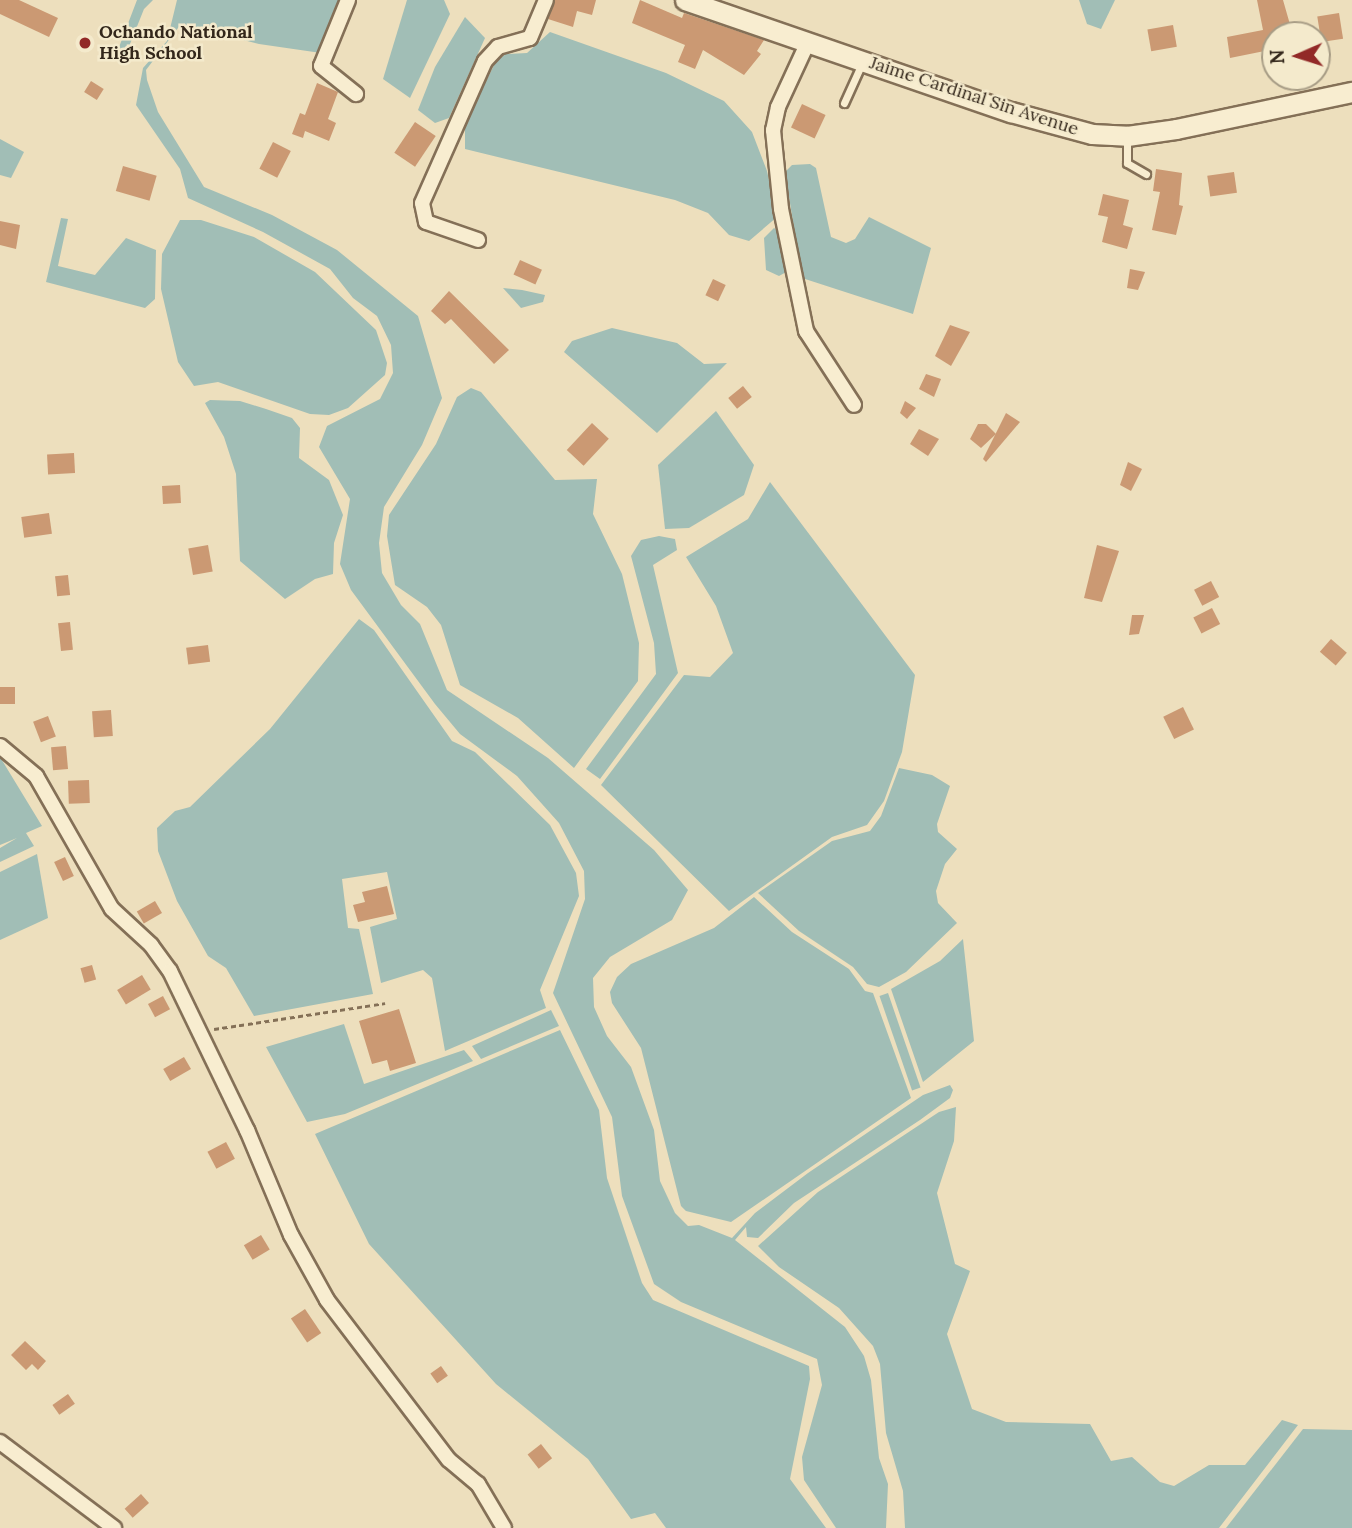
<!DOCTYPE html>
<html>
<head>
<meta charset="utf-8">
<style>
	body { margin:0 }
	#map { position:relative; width:1352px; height:1528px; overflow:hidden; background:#eddfbd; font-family:Lora,serif }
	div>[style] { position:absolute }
	.water>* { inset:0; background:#a1beb6; transform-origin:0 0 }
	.building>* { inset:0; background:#cb9973; transform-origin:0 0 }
	.path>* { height:2.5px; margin-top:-1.25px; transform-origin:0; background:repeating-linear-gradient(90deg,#847057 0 5px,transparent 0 8.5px) }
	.roads { filter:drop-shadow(2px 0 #847057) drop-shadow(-2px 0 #847057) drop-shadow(0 2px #847057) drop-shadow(0 -2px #847057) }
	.lane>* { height:7px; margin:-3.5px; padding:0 3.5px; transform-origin:3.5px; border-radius:3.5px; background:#f8edd0 }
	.street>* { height:14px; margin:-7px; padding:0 7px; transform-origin:7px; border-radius:7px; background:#f8edd0 }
	.secondary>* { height:19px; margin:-9.5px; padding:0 9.5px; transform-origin:9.5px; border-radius:9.5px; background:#f8edd0 }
	.dots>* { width:19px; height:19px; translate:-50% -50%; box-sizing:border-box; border:4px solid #f4eacc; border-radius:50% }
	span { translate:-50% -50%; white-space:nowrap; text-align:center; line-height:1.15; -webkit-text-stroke:5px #f4eacc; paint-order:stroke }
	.poi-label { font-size:18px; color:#33271b; font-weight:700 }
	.left { translate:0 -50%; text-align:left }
	.street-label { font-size:18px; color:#33271b }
	.north { position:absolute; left:1261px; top:21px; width:70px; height:70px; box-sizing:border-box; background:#f4eacc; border:2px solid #a79c85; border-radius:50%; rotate:267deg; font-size:19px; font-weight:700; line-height:28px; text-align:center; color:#33271b }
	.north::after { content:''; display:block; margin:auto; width:24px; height:32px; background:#922927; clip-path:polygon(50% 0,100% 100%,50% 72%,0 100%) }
</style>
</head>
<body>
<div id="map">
	<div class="water">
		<div style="clip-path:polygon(137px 0,153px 0,144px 9px,124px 59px,116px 55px)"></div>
		<div style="clip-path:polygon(177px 0,347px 0,321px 53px,259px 44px,181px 24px,146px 70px,147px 80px,158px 112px,204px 187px,272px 215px,337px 250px,418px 316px,442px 398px,422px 445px,384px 507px,379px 543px,382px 573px,401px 605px,420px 624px,447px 690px,548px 758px,654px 850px,688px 890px,672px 920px,610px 957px,593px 978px,594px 1007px,607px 1036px,631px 1067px,654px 1130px,660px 1181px,675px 1213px,688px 1226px,699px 1225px,732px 1238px,755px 1213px,808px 1173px,923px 1095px,950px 1085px,953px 1090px,950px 1098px,920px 1120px,794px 1203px,758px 1238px,747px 1237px,746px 1227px,735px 1240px,845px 1327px,864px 1356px,871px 1380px,879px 1458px,888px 1484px,886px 1528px,836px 1528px,804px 1480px,802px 1457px,822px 1385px,817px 1359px,681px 1302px,654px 1284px,622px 1196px,612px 1117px,553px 993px,585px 899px,584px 871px,559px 823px,517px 776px,460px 734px,435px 704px,351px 590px,340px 564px,350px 499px,319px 447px,327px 426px,380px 399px,393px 373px,391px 345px,377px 316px,353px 298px,330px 269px,263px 232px,188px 198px,180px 169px,136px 105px,143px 68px,167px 41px)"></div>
		<div style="clip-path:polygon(407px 0,444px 0,450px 14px,410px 98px,383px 79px)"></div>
		<div style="clip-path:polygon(1079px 0,1115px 0,1101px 29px,1087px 24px)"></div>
		<div style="clip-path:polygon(465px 17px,485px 38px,449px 118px,435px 123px,418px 110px,435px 67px)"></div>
		<div style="clip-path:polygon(550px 32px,666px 73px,724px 101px,752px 132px,767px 171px,777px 217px,749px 241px,729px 235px,708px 213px,675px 200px,465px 149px,465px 124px,496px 61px,506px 54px,527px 53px)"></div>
		<div style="clip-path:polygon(0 139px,24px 152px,11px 178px,0 175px)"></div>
		<div style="clip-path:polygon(810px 164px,816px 168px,831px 237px,846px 243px,855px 239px,869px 217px,931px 248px,913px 314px,802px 278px,785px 172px,792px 165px)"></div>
		<div style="clip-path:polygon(61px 218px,68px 219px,58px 266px,95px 275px,126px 238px,156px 250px,155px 299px,145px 308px,46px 282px)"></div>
		<div style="clip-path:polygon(180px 220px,201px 220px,254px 237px,315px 272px,376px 330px,387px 363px,385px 375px,348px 408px,329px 415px,310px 414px,218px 382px,194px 386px,178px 362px,161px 289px,162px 254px)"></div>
		<div style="clip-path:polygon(774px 228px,780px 232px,788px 271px,779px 276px,766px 270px,764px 238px)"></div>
		<div style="clip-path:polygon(503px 288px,522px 290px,545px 295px,543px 302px,521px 308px)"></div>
		<div style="clip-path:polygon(612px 328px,677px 343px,704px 364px,727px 363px,657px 433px,564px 352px,572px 341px)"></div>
		<div style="clip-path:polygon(471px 388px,481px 392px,555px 480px,597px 479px,593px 514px,622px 574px,639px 643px,638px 681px,574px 768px,518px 718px,460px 685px,441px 625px,427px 607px,395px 585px,387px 536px,389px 515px,436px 444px,457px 397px)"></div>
		<div style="clip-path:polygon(210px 400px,240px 401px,266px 409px,292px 418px,300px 428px,299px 458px,329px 480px,343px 515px,334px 543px,333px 574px,315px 579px,285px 599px,240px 561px,236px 474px,224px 437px,205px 403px)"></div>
		<div style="clip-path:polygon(716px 411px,754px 465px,744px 495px,689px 528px,665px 529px,658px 465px)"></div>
		<div style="clip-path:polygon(770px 482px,915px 675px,902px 752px,884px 801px,867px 825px,832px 837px,729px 911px,601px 785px,684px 675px,710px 677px,733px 653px,716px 606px,686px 557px,748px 519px)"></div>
		<div style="clip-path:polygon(659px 536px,675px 539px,677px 550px,653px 565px,678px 673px,600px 779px,586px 769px,656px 674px,654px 643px,631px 556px,641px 540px)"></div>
		<div style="clip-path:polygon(359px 619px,374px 630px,452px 741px,475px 752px,550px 825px,576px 873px,579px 896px,540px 990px,546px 1008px,445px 1051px,432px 978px,423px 970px,381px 983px,370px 927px,397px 919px,387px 872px,342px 879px,348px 928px,359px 929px,373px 994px,254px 1016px,226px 968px,208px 956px,177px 901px,158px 851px,157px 828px,175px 811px,190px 807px,270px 729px)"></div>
		<div style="clip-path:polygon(0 757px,42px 826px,26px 833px,34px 846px,0 862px,0 848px,17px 838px,0 845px)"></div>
		<div style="clip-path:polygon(899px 768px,932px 775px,950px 786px,937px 824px,938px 832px,957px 849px,945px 864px,936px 891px,938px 903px,957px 923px,906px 972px,879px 987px,867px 984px,853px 967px,799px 931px,758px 893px,832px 841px,870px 831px,881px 816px)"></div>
		<div style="clip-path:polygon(37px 854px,48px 918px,0 940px,0 872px)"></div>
		<div style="clip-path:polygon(754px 897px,792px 932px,849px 969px,865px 991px,873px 993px,911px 1098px,731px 1222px,686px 1211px,681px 1206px,641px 1048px,612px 1003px,610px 992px,617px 977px,631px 964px,714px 928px)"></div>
		<div style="clip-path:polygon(963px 939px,974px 1041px,923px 1082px,891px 989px,940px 961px)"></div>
		<div style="left:888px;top:993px;width:100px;height:9px;rotate:71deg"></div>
		<div style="clip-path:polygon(551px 1010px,559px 1026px,481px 1059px,472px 1046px)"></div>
		<div style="clip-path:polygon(344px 1024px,364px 1084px,464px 1050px,473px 1061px,345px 1114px,307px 1122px,266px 1047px)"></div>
		<div style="clip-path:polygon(560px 1030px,599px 1110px,607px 1178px,642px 1283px,653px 1300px,809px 1366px,810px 1379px,790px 1479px,826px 1528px,666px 1528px,655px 1513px,631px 1519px,588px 1459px,496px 1384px,369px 1244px,315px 1134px)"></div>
		<div style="clip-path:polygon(956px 1107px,954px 1141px,937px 1193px,955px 1264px,970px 1271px,947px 1334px,972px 1409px,1006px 1422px,1090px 1424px,1111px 1461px,1132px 1457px,1160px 1482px,1174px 1486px,1209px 1465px,1245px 1465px,1282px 1420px,1298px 1425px,1219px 1528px,905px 1528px,903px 1491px,886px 1433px,880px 1364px,873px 1346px,839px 1308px,779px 1267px,758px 1246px,818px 1192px,939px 1112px)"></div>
		<div style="clip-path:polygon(1303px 1429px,1352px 1430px,1352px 1528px,1226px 1528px)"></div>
	</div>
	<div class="building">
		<div style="clip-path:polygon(0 0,19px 0,58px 18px,49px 37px,0 14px)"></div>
		<div style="clip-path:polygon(555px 0,596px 0,592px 15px,577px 11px,573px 27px,548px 19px)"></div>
		<div style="clip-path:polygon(640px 0,682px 18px,684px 13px,764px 40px,757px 51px,761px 54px,744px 75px,703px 50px,695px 69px,678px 62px,685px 45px,632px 23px)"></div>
		<div style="clip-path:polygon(1257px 0,1283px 0,1293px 35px,1275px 35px,1275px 49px,1230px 58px,1227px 37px,1263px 30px)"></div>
		<div style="left:1339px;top:13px;width:26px;height:22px;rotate:81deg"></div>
		<div style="left:1173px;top:25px;width:22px;height:26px;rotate:80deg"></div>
		<div style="left:91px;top:81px;width:15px;height:13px;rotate:32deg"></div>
		<div style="clip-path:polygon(317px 83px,338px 92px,328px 119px,336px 123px,329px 141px,305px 131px,303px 138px,292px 134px,300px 113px,305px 115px)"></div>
		<div style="left:802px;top:104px;width:26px;height:26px;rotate:25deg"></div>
		<div style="left:415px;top:122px;width:25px;height:37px;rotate:34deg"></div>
		<div style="left:273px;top:142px;width:20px;height:30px;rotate:27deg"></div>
		<div style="left:123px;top:166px;width:35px;height:26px;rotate:16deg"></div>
		<div style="clip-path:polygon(1156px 169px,1182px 173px,1179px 205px,1183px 206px,1176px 235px,1152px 230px,1160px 192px,1153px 191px)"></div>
		<div style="left:1234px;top:172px;width:21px;height:27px;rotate:82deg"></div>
		<div style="clip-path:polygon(1103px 194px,1129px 200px,1123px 225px,1133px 228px,1127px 249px,1102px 242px,1108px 217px,1098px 215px)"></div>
		<div style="clip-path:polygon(0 221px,20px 225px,16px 249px,0 245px)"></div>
		<div style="left:520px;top:260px;width:24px;height:16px;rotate:24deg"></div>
		<div style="clip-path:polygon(1130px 269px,1145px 272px,1138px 290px,1127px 288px)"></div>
		<div style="left:713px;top:279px;width:14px;height:18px;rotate:25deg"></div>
		<div style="clip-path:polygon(449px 291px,509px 350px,494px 364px,451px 319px,445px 324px,431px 311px)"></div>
		<div style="clip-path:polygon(950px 325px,970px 332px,951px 366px,935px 356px)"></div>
		<div style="clip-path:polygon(926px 374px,941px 379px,934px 397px,919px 389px)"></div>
		<div style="left:743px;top:386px;width:14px;height:19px;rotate:51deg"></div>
		<div style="clip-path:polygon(905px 401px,916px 408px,907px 419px,900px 413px)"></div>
		<div style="clip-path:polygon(1006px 413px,1020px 422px,986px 462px,983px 459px)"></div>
		<div style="left:592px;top:423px;width:23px;height:37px;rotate:43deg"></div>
		<div style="clip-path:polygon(978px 424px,986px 424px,996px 434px,981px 448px,970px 439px)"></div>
		<div style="clip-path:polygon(919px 429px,939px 439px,928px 456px,910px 444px)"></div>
		<div style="left:74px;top:453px;width:20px;height:27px;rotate:87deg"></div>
		<div style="clip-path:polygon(1128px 462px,1142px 469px,1131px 491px,1120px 485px)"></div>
		<div style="left:180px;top:485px;width:18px;height:18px;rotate:87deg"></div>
		<div style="left:49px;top:513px;width:21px;height:28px;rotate:82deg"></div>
		<div style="left:208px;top:545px;width:27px;height:20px;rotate:80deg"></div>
		<div style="clip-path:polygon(1097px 545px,1119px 551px,1102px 602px,1084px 598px)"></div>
		<div style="left:68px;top:575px;width:20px;height:13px;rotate:84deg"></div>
		<div style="left:1211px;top:581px;width:18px;height:19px;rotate:63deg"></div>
		<div style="left:1212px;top:608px;width:18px;height:21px;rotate:63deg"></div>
		<div style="clip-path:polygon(1132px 615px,1144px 615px,1139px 634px,1129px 635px)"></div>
		<div style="left:70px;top:622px;width:28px;height:12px;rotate:84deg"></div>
		<div style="left:1331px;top:639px;width:21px;height:17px;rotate:41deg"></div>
		<div style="left:208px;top:645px;width:17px;height:22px;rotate:83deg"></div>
		<div style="left:0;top:687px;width:15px;height:17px"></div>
		<div style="left:1183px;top:707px;width:25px;height:22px;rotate:64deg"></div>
		<div style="left:111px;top:710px;width:26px;height:19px;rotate:86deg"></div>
		<div style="left:48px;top:716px;width:22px;height:16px;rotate:69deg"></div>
		<div style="left:66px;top:746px;width:23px;height:15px;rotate:85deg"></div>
		<div style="left:89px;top:780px;width:23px;height:21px;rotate:88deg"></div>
		<div style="left:65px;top:857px;width:21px;height:12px;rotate:65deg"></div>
		<div style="clip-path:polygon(387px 886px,394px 914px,358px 922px,353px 905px,365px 902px,362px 892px)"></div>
		<div style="left:155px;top:901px;width:14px;height:21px;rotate:60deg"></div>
		<div style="left:92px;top:965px;width:15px;height:12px;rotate:74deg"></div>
		<div style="left:142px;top:975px;width:17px;height:29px;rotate:59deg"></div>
		<div style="left:163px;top:996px;width:15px;height:17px;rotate:62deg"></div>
		<div style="clip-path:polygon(399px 1009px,416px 1063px,390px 1071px,387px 1060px,372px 1064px,359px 1021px)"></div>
		<div style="left:184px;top:1057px;width:14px;height:24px;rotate:60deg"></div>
		<div style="left:226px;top:1142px;width:19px;height:21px;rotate:62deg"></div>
		<div style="left:261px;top:1235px;width:17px;height:20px;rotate:59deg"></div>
		<div style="left:305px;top:1309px;width:29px;height:17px;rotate:56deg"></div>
		<div style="clip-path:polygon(25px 1341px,46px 1361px,38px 1370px,32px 1364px,26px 1370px,11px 1355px)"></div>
		<div style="left:441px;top:1366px;width:12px;height:13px;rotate:55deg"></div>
		<div style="left:68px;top:1394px;width:12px;height:19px;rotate:55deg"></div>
		<div style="left:541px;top:1444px;width:18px;height:17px;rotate:52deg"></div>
		<div style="left:141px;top:1494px;width:12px;height:22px;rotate:48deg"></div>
	</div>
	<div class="path">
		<div style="left:214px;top:1029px;width:173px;rotate:-8.6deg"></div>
	</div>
	<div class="roads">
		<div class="lane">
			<div style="left:844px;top:103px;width:46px;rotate:-65.7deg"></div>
			<div style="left:1127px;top:136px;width:27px;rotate:90deg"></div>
			<div style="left:1127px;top:163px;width:22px;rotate:30deg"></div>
		</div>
		<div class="street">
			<div style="left:348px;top:0;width:71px;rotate:112.2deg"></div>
			<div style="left:321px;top:66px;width:45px;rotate:38.7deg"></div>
			<div style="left:808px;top:42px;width:72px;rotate:114.8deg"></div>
			<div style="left:778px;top:107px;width:24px;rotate:102deg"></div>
			<div style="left:773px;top:130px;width:79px;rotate:84.2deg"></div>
			<div style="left:781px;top:209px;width:125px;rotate:78.4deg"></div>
			<div style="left:806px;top:331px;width:88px;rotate:57deg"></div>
			<div style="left:478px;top:240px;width:55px;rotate:-160.9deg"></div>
			<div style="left:426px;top:222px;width:19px;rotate:-102deg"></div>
			<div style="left:422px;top:203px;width:155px;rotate:-66.1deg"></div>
			<div style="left:485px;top:61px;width:19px;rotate:-47deg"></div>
			<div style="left:498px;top:47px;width:33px;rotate:-16deg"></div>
			<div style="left:530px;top:38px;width:41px;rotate:-67.2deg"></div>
			<div style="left:0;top:746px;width:47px;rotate:39.8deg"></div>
			<div style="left:36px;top:776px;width:153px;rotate:60.3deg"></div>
			<div style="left:112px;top:909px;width:53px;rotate:42.7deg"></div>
			<div style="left:151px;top:945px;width:32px;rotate:54deg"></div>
			<div style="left:170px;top:971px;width:177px;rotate:64.2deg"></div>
			<div style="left:247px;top:1130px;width:114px;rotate:67.3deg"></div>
			<div style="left:291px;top:1235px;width:74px;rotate:61deg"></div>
			<div style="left:327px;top:1300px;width:201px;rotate:52.7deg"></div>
			<div style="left:449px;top:1460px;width:38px;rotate:40deg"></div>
			<div style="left:478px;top:1484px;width:51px;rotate:59.4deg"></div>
			<div style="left:0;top:1442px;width:143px;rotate:37deg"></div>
		</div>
		<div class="secondary">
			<div style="left:685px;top:0;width:345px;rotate:19deg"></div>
			<div style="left:1011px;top:112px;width:84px;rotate:15.2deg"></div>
			<div style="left:1092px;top:134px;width:35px;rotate:3deg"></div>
			<div style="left:1127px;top:136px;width:49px;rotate:-8.1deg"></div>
			<div style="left:1176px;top:129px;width:180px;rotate:-11.9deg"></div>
		</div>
	</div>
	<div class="dots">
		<div style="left:85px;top:43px;background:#922927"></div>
	</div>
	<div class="poi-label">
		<span class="left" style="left:99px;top:43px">Ochando National<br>High School</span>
	</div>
	<div class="street-label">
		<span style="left:974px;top:96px;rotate:18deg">Jaime Cardinal Sin Avenue</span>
	</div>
	<div class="north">N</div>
</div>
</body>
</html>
